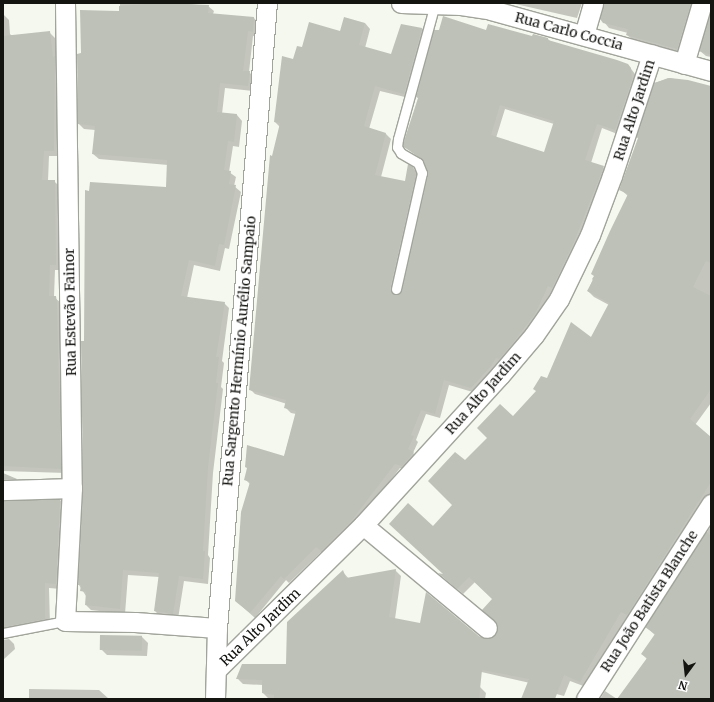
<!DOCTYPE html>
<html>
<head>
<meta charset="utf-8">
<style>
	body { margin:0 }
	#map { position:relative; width:714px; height:702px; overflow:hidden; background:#f5f8ee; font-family:Merriweather,serif }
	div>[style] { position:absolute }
	.shadow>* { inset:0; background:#0003 }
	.building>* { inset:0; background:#bec1b8; transform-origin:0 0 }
	.roads { filter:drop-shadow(1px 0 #a1a49b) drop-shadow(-1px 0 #a1a49b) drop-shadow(0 1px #a1a49b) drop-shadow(0 -1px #a1a49b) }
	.service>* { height:9px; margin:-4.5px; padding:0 4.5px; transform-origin:4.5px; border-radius:4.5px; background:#fff }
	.minor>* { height:19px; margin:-9.5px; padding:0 9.5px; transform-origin:9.5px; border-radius:9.5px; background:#fff }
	span { translate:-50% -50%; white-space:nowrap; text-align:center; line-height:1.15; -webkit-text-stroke:3px #fff; paint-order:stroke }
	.street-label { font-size:14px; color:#141511 }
	.frame { position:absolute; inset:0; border:4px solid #141511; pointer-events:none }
	.north { position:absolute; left:666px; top:654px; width:40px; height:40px; -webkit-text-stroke:3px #fff; paint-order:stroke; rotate:195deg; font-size:11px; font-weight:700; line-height:16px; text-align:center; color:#141511 }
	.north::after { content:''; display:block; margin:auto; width:14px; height:18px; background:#141511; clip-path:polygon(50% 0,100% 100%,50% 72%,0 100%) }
</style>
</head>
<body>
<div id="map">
	<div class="shadow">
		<div style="clip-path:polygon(120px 3px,179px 3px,208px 6px,214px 11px,213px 14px,254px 18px,259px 24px,258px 37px,253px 36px,249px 72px,255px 78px,253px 91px,225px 88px,222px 114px,237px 115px,242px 121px,239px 147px,233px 146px,229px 172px,236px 177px,234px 186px,241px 192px,229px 249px,225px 248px,220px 271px,194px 265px,187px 298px,224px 303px,229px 308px,222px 361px,224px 363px,221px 387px,223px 389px,213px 473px,208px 555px,210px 558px,208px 584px,184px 581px,178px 619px,160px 616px,155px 611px,159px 577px,128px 575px,125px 614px,91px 610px,86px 605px,86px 596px,79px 585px,84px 489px,85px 342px,90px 192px,167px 188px,168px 165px,99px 159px,93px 154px,95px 130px,84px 129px,79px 124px,82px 54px,120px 12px)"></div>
		<div style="clip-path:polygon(511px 3px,582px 3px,577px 18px)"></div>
		<div style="clip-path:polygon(604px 3px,698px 3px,682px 54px,633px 40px,627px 35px,628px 33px,609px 28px,604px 22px)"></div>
		<div style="clip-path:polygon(3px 14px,9px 20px,10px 34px,12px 36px,49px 32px,55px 38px,57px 60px,59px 156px,49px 156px,48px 181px,54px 181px,60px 187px,61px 270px,55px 270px,54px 297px,61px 303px,66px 473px,3px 471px)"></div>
		<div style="clip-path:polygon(711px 15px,711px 57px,706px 56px,700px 51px)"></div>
		<div style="clip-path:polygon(evenodd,365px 23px,370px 29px,365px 48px,392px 56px,422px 28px,427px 34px,409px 98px,380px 91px,369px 129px,386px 134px,391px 139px,381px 177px,405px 182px,413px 168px,418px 173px,420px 179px,396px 296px,401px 294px,403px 291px,429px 174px,425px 162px,410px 150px,487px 31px,548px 39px,551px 42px,628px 65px,635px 74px,637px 86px,620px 135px,602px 128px,591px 163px,603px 167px,608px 172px,579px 247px,540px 319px,476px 393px,449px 385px,440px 418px,426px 414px,416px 440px,418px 442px,413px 453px,419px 458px,407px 471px,400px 468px,357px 525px,326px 556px,321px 552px,289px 583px,286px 580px,255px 618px,236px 601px,250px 484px,245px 479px,284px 457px,296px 414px,291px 413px,286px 408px,287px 404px,255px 394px,250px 389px,273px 157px,280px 127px,275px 122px,293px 60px,302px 48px,365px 23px,505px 109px,554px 124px,545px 153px,496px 138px,505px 109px)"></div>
		<div style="clip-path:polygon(668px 78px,688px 81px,711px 87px,711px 403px,695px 425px,711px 438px,711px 496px,633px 620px,627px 617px,586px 687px,570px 681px,564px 696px,534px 688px,530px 683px,477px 671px,480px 687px,486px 693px,485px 699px,269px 699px,263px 693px,263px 685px,243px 684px,238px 679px,286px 665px,343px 572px,349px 579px,395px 570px,401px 576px,395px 619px,491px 639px,496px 635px,499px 630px,493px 599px,475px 582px,463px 594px,446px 579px,433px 528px,454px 505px,465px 462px,513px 417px,548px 379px,591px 338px,609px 305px,594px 297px,588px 291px,628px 196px,620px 189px,639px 139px,655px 83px)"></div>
		<div style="clip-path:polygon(3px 474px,16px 479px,21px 484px,3px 486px)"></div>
		<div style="clip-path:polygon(60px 500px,65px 505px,61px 589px,49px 588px,50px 624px,3px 635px,3px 501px)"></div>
		<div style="clip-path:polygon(711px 526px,711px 699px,618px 699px,647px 659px,642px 654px,655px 635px,646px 627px)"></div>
		<div style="clip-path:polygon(142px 637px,148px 643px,147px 656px,107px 655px,101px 649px)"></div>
		<div style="clip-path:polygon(9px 639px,14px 644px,15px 649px,3px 660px,3px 640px)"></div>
		<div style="clip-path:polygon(29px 689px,99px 690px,109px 699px,29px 699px)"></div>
		<div style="clip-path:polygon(605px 691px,617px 699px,600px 699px)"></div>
	</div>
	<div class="building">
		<div style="clip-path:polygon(160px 3px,209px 5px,208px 13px,254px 17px,253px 32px,248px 31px,243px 71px,250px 71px,248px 86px,220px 83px,217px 112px,237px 114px,234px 142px,228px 141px,224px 170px,231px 171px,229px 184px,236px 185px,224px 245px,219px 244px,215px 266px,189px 260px,181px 296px,225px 302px,216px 357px,219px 357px,216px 383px,218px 383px,208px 467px,203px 551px,205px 551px,203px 579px,179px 576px,173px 614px,154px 611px,159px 573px,123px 570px,120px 609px,85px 605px,86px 592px,80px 591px,81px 585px,78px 585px,83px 489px,81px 341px,84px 341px,85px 190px,89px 191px,90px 182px,166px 187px,167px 160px,92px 154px,95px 126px,78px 124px,77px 54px,81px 53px,80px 10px,119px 11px,119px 6px)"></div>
		<div style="clip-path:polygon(604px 3px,691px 3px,677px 49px,626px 35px,628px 29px,603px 23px,600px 19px)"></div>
		<div style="clip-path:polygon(711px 11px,711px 55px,699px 51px)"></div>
		<div style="clip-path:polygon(evenodd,443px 16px,486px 30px,488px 24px,532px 36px,533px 34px,548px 38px,548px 40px,617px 60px,628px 64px,631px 68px,632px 80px,615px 130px,597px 124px,585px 160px,604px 166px,574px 242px,552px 288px,548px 286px,535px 314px,512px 344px,499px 359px,496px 358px,491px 366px,471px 388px,444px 380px,435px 414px,421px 410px,411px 435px,414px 436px,408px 449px,414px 452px,402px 466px,395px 464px,352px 520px,321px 551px,316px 547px,284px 579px,281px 576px,250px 613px,235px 601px,241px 512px,250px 482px,244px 480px,247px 468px,245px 467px,247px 445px,284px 456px,296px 411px,284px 408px,286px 400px,249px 390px,270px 155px,272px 156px,280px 123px,274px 122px,282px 56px,293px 59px,297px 46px,302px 47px,309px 22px,340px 31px,344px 17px,365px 23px,359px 45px,391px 54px,401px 24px,422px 28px,404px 94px,375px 86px,364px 126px,386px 133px,375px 175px,405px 181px,408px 164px,413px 167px,416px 174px,390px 288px,392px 293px,397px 295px,402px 290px,428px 174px,423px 160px,404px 147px,403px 144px,418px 98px,416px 97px,434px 30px,439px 30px,443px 16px,500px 105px,554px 121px,544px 152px,491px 135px,500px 105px)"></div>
		<div style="clip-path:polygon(50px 31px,53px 57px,55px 56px,54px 151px,44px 151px,42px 180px,55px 180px,56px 265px,50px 265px,49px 296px,56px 296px,57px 303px,61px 469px,3px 466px,3px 36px)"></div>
		<div style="clip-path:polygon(670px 78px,688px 80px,711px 86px,711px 263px,706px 261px,693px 287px,711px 296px,711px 389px,690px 419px,711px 437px,711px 482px,627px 615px,621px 612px,580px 682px,564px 675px,555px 699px,521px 699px,529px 679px,482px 670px,479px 699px,274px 699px,274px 695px,262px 693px,262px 680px,236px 679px,242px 664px,286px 664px,287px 622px,343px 570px,346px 578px,396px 569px,389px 617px,420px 623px,426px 592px,480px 637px,490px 638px,496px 635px,498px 629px,497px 624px,482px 610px,492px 599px,469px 577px,457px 589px,438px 573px,443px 574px,389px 524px,408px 503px,433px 526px,452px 505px,428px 481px,455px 452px,465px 460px,487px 438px,477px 428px,500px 404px,513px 416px,536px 391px,533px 389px,541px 376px,547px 378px,571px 322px,591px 337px,609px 303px,587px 291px,593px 280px,592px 279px,594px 276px,591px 274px,610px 231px,628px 194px,619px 190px,638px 138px,636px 137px,654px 83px)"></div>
		<div style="clip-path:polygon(3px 473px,17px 479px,3px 479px)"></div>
		<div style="clip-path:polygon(60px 499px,56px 584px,45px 583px,45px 619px,3px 627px,3px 501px)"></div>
		<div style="clip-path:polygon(706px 532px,711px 536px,711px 699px,617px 699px,647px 658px,641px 654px,655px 634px,645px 627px)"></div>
		<div style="left:100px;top:635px;width:42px;height:15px;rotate:1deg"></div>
	</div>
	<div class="roads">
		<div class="service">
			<div style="left:396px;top:289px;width:119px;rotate:-77.4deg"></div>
			<div style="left:422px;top:173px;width:11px;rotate:-112deg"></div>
			<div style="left:418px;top:163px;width:20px;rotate:-150deg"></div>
			<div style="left:401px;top:153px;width:7px;rotate:-124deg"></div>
			<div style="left:397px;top:147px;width:8px;rotate:-83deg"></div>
			<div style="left:398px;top:139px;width:140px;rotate:-74.7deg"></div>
			<div style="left:3px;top:633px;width:63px;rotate:-11deg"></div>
		</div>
		<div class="minor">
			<div style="left:65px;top:3px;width:485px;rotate:89.2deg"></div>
			<div style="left:72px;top:488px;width:133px;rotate:93deg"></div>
			<div style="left:65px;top:621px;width:70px;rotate:0.8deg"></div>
			<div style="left:135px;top:622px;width:82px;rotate:4.2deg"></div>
			<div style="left:401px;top:3px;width:60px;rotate:1.9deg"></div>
			<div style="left:461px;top:5px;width:30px;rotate:9deg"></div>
			<div style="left:491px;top:10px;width:228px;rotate:15.5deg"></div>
			<div style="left:584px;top:35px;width:33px;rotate:-74deg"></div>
			<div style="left:684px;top:64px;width:64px;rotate:-73.6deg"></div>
			<div style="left:3px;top:490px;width:69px;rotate:-1.7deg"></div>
			<div style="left:363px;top:525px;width:161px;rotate:39.7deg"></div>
			<div style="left:217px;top:669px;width:205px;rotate:-44.6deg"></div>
			<div style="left:363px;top:525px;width:203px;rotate:-47.6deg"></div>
			<div style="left:500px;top:375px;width:52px;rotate:-49.6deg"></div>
			<div style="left:534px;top:335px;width:44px;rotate:-55.2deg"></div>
			<div style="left:559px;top:299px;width:71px;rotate:-64.2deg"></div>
			<div style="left:590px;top:235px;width:63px;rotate:-69.6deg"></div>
			<div style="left:612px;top:176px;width:128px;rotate:-71.8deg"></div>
			<div style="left:215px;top:699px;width:71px;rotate:-88.4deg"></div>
			<div style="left:217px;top:628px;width:627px;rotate:-85.43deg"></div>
			<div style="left:586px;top:699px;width:232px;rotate:-57.3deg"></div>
		</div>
	</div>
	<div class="street-label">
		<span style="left:569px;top:31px;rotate:15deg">Rua Carlo Coccia</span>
		<span style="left:634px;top:110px;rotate:-72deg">Rua Alto Jardim</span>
		<span style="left:70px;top:312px;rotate:-91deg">Rua Estevão Fainor</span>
		<span style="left:239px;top:351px;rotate:-85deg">Rua Sargento Hermínio Aurélio Sampaio</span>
		<span style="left:483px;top:393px;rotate:-48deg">Rua Alto Jardim</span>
		<span style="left:649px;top:601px;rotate:-57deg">Rua João Batista Blanche</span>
		<span style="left:260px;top:627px;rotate:-44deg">Rua Alto Jardim</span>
	</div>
	<div class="frame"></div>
	<div class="north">N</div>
</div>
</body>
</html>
